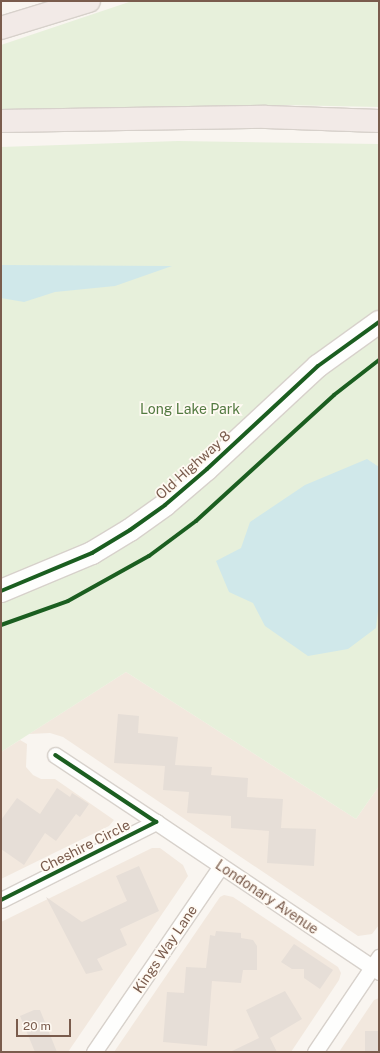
<!DOCTYPE html>
<html>
<head>
<meta charset="utf-8">
<style>
	body { margin:0 }
	#map { position:relative; width:380px; height:1053px; overflow:hidden; background:#f9f5f0; font-family:"Public Sans",sans-serif }
	div>[style] { position:absolute }
	.residential>* { inset:0; background:#f2e8de }
	.green>* { inset:0; background:#e7f0db }
	.water>* { inset:0; background:#d0e8ea }
	.building>* { inset:0; background:#e6ded7; transform-origin:0 0 }
	.roads { filter:drop-shadow(1px 0 #d7d1cb) drop-shadow(-1px 0 #d7d1cb) drop-shadow(0 1px #d7d1cb) drop-shadow(0 -1px #d7d1cb) }
	.street>* { height:15px; margin:-7.5px; padding:0 7.5px; transform-origin:7.5px; border-radius:7.5px; background:#fefefd }
	.secondary>* { height:22px; margin:-11px; padding:0 11px; transform-origin:11px; border-radius:11px; background:#fefefd }
	.highway>* { height:22px; margin:-11px; padding:0 11px; transform-origin:11px; border-radius:11px; background:#f2eae7 }
	.cycleway>* { height:4px; margin:-2px; padding:0 2px; transform-origin:2px; border-radius:2px; background:#1b5e20 }
	span { translate:-50% -50%; white-space:nowrap; text-align:center; line-height:1.15; -webkit-text-stroke:3.5px #fffaf3; paint-order:stroke }
	.park-label { font-size:14px; color:#537a41 }
	.street-label { font-size:14px; color:#7a5c4d }
	.frame { position:absolute; inset:0; border:2px solid #7a5c4d; pointer-events:none }
	.scale { position:absolute; left:16px; top:1019px; width:55px; height:18px; box-sizing:border-box; border:2px solid #7a5c4d; border-top:0; padding-left:5px; font-size:12px; line-height:14px; white-space:nowrap; color:#7a5c4d; -webkit-text-stroke:3px #fffaf3; paint-order:stroke }
</style>
</head>
<body>
<div id="map">
	<div class="residential">
		<div style="clip-path:polygon(126px 672px,356px 819px,379px 786px,379px 925px,372px 934px,358px 936px,63px 737px,50px 733px,29px 734px)"></div>
		<div style="clip-path:polygon(20px 740px,27px 744px,26px 767px,33px 775px,41px 779px,55px 779px,114px 820px,109px 826px,1px 879px,1px 752px)"></div>
		<div style="clip-path:polygon(152px 848px,160px 848px,183px 865px,188px 876px,68px 1052px,1px 1052px,1px 922px)"></div>
		<div style="clip-path:polygon(224px 895px,233px 897px,338px 967px,341px 973px,339px 980px,291px 1052px,114px 1052px,220px 897px)"></div>
		<div style="clip-path:polygon(379px 998px,379px 1052px,339px 1052px,374px 1000px)"></div>
	</div>
	<div class="green">
		<div style="clip-path:polygon(132px 1px,379px 1px,379px 107px,283px 105px,1px 110px,1px 45px)"></div>
		<div style="clip-path:polygon(178px 141px,379px 144px,379px 786px,356px 819px,126px 672px,1px 752px,1px 147px)"></div>
	</div>
	<div class="water">
		<div style="clip-path:polygon(1px 265px,172px 266px,115px 286px,55px 292px,24px 302px,1px 298px)"></div>
		<div style="clip-path:polygon(367px 459px,379px 467px,379px 603px,376px 628px,348px 649px,308px 656px,265px 626px,253px 603px,229px 592px,216px 561px,241px 548px,250px 522px,305px 485px)"></div>
	</div>
	<div class="building">
		<div style="clip-path:polygon(118px 714px,139px 716px,138px 733px,178px 737px,175px 765px,212px 767px,211px 775px,248px 778px,247px 797px,283px 799px,281px 828px,316px 829px,314px 866px,267px 863px,269px 831px,231px 828px,231px 816px,187px 813px,189px 792px,163px 790px,165px 766px,114px 763px)"></div>
		<div style="clip-path:polygon(57px 788px,70px 797px,72px 793px,89px 804px,80px 817px,76px 814px,56px 841px,45px 833px,24px 865px,1px 849px,1px 820px,17px 798px,40px 814px)"></div>
		<div style="clip-path:polygon(139px 866px,159px 911px,120px 929px,127px 945px,97px 959px,103px 970px,86px 974px,46px 897px,82px 922px,127px 901px,116px 876px)"></div>
		<div style="clip-path:polygon(216px 931px,241px 933px,241px 938px,253px 940px,257px 946px,257px 970px,243px 970px,241px 983px,212px 981px,207px 1046px,163px 1042px,167px 992px,184px 993px,186px 967px,206px 968px,210px 935px,215px 936px)"></div>
		<div style="clip-path:polygon(294px 944px,333px 970px,320px 989px,304px 978px,304px 969px,292px 969px,281px 962px)"></div>
		<div style="clip-path:polygon(285px 991px,302px 1019px,270px 1038px,277px 1052px,230px 1052px,259px 1038px,246px 1010px)"></div>
		<div style="clip-path:polygon(34px 1010px,40px 1010px,57px 1052px,35px 1052px,20px 1016px)"></div>
		<div style="left:365px;top:1031px;width:14px;height:20px"></div>
	</div>
	<div class="roads">
		<div class="street">
			<div style="left:156px;top:822px;width:269px;rotate:33.9deg"></div>
			<div style="left:1px;top:900px;width:174px;rotate:-26.7deg"></div>
			<div style="left:156px;top:822px;width:121px;rotate:-146.4deg"></div>
			<div style="left:94px;top:1052px;width:225px;rotate:-55.7deg"></div>
			<div style="left:315px;top:1052px;width:115px;rotate:-56deg"></div>
		</div>
		<div class="secondary">
			<div style="left:1px;top:591px;width:99px;rotate:-22.7deg"></div>
			<div style="left:92px;top:553px;width:44px;rotate:-31.2deg"></div>
			<div style="left:130px;top:530px;width:43px;rotate:-35.5deg"></div>
			<div style="left:165px;top:505px;width:55px;rotate:-40.6deg"></div>
			<div style="left:207px;top:469px;width:151px;rotate:-42.9deg"></div>
			<div style="left:318px;top:366px;width:75px;rotate:-35.8deg"></div>
		</div>
		<div class="highway">
			<div style="left:1px;top:28px;width:92px;rotate:-17.1deg"></div>
			<div style="left:1px;top:121px;width:265px;rotate:-0.9deg"></div>
			<div style="left:266px;top:117px;width:113px;rotate:2deg"></div>
		</div>
	</div>
	<div class="cycleway">
		<div style="left:1px;top:591px;width:99px;rotate:-22.7deg"></div>
		<div style="left:92px;top:553px;width:44px;rotate:-31.2deg"></div>
		<div style="left:130px;top:530px;width:43px;rotate:-35.5deg"></div>
		<div style="left:165px;top:505px;width:55px;rotate:-40.6deg"></div>
		<div style="left:207px;top:469px;width:151px;rotate:-42.9deg"></div>
		<div style="left:318px;top:366px;width:75px;rotate:-35.8deg"></div>
		<div style="left:1px;top:625px;width:71px;rotate:-19.7deg"></div>
		<div style="left:68px;top:601px;width:93px;rotate:-29.1deg"></div>
		<div style="left:149px;top:556px;width:59px;rotate:-36.7deg"></div>
		<div style="left:196px;top:521px;width:187px;rotate:-42.4deg"></div>
		<div style="left:334px;top:395px;width:57px;rotate:-37.9deg"></div>
		<div style="left:1px;top:900px;width:174px;rotate:-26.7deg"></div>
		<div style="left:156px;top:822px;width:121px;rotate:-146.4deg"></div>
	</div>
	<div class="park-label">
		<span style="left:190px;top:409px">Long Lake Park</span>
	</div>
	<div class="street-label">
		<span style="left:193px;top:465px;rotate:-42deg">Old Highway 8</span>
		<span style="left:85px;top:846px;rotate:-27deg">Cheshire Circle</span>
		<span style="left:267px;top:897px;rotate:34deg">Londonary Avenue</span>
		<span style="left:165px;top:949px;rotate:-56deg">Kings Way Lane</span>
	</div>
	<div class="frame"></div>
	<div class="scale">20 m</div>
</div>
</body>
</html>
